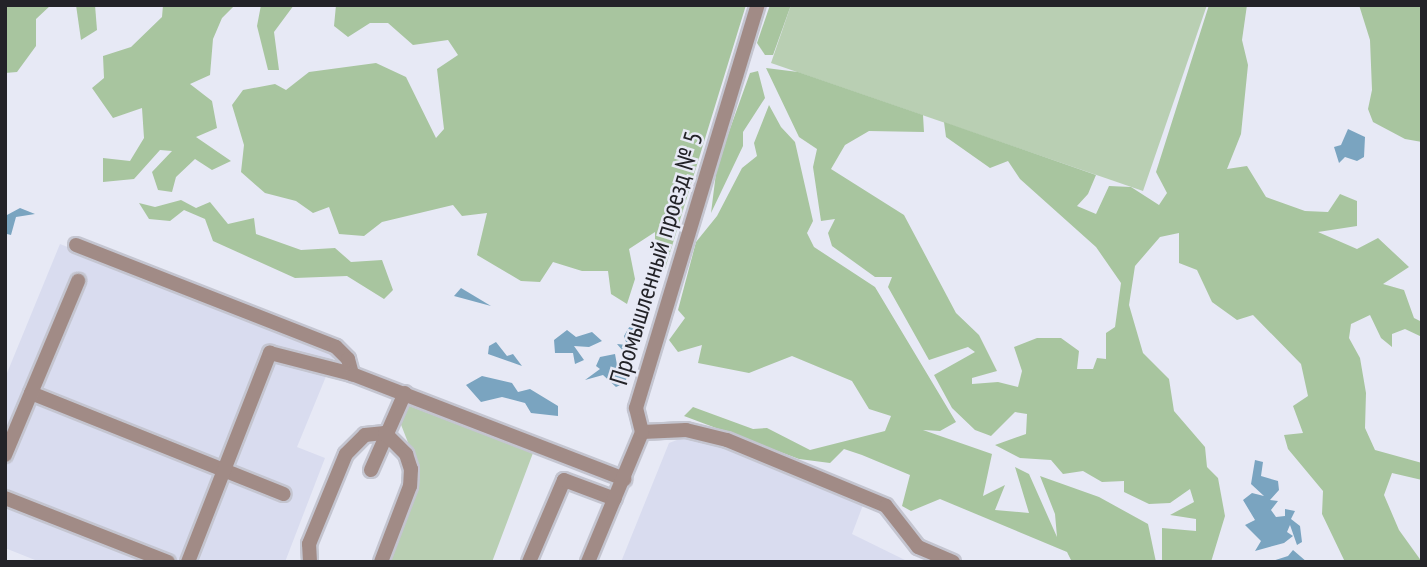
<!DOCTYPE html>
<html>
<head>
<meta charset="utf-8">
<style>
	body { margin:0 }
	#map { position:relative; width:1427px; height:567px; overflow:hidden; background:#e7e9f5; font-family:"PT Sans Narrow",sans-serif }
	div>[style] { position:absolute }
	.built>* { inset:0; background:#d9dcef }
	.green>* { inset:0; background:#b9cfb3 }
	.forest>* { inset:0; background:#a8c59f }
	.water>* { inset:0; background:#7aa4c0 }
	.roads { filter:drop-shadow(2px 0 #c4c5d0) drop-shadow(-2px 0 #c4c5d0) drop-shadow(0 2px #c4c5d0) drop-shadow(0 -2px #c4c5d0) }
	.minor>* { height:14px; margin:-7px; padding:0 7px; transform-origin:7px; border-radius:7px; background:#a18b86 }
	span { translate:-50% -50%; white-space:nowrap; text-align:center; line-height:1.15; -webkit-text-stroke:5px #e7e9f5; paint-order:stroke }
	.street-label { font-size:26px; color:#232328 }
	.frame { position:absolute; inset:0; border:7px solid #232328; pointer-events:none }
</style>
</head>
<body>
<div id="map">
	<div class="built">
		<div style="clip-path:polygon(60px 244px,336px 352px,297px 447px,325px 458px,285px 562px,40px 562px,5px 548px,5px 378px)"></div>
		<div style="clip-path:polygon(685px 437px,724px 448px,863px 505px,852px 534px,909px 562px,621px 562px,669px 443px)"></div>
	</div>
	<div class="green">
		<div style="clip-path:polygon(791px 5px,1207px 5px,1143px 191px,771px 63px)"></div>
		<div style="clip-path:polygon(407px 405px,533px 453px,492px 562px,388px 562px,415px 490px,418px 468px,398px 417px)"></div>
	</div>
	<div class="forest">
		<div style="clip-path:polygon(5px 5px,51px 5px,36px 19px,36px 46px,17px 72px,5px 73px)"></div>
		<div style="clip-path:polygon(76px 5px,95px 5px,97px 30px,81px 40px)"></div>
		<div style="clip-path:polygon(163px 5px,235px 5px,222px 18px,213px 39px,210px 75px,190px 84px,212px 101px,217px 128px,196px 137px,231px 161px,212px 170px,195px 159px,176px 177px,172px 192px,158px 190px,152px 172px,172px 151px,160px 150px,134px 179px,103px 182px,103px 158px,130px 161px,144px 138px,142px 108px,113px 118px,92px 88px,104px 78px,103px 56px,131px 47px,162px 17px)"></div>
		<div style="clip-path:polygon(261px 5px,294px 5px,274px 32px,279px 70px,268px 70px,257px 26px)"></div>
		<div style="clip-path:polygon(336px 5px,746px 5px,665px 269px,655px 258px,655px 232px,629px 249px,635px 279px,627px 304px,611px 294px,608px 271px,582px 271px,553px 262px,540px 282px,521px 281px,477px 255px,487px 213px,462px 216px,453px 205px,382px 222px,364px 236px,339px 234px,329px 207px,313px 213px,296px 201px,265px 193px,241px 172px,244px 145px,232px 105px,243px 90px,275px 84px,286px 90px,309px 72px,376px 63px,406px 77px,436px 138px,444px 129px,437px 69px,458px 55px,448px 40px,413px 45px,388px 23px,370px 23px,348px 37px,334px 26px)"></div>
		<div style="clip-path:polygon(770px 5px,791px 5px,773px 55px,765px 55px,757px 43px)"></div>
		<div style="clip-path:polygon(1209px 5px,1247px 5px,1242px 40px,1248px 65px,1241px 134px,1227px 169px,1247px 166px,1266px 197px,1305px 211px,1328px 212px,1340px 194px,1357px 201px,1357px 226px,1318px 232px,1357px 249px,1378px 238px,1409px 267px,1383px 284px,1404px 290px,1414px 318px,1422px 322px,1422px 337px,1405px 329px,1392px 334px,1392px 347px,1381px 338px,1370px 315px,1351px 324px,1349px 338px,1360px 358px,1366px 393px,1365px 428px,1375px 450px,1422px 463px,1422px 480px,1392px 473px,1384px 495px,1399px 530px,1422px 562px,1345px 562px,1322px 514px,1323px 491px,1288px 449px,1284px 435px,1303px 433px,1293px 406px,1308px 396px,1301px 364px,1253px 315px,1237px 320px,1212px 302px,1197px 270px,1179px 263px,1179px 233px,1160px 237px,1135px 266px,1129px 305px,1143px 353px,1169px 379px,1174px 411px,1205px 447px,1207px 467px,1218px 478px,1225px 516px,1211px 562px,1162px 562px,1162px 528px,1196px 531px,1196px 519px,1170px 515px,1194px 502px,1190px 489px,1170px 503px,1149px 504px,1124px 492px,1124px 481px,1102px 482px,1083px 471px,1063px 474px,1051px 460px,1020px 458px,995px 445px,1026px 434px,1027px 414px,1015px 412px,991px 436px,975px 430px,952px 408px,934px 375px,975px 352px,968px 347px,929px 360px,888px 287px,892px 277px,875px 277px,832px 246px,828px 233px,835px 219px,821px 221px,813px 167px,817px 149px,799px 137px,766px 68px,798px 72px,923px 115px,924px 132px,869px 131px,845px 145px,831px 169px,904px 215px,956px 313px,979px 335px,997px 371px,972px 378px,972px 384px,998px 382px,1018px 387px,1022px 371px,1014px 347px,1037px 338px,1061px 338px,1079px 351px,1077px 369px,1093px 369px,1097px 358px,1106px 359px,1106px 333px,1115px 327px,1121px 283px,1096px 247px,1020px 179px,1008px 161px,990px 168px,946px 137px,944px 122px,1096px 175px,1088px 194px,1077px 206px,1096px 214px,1109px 186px,1131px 187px,1159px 205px,1167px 193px,1156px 172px)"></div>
		<div style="clip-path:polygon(1359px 5px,1422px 5px,1422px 142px,1405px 139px,1373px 122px,1368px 109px,1372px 90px,1370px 40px)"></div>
		<div style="clip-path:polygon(758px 71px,765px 98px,743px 132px,743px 146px,711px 213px,717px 165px,750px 73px)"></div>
		<div style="clip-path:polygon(769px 105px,781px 127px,795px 142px,813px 221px,807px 233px,814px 247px,875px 287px,956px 422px,940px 431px,923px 430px,992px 454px,983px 496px,1005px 485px,995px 510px,1029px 513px,1015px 467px,1029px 474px,1057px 537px,1055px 514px,1040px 476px,1099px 497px,1148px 524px,1156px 562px,1072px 562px,1067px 552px,940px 499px,911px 511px,902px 506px,910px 475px,862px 455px,844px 449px,830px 463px,799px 459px,684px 416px,693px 407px,753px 429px,767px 428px,810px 450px,885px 431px,891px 416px,869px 409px,852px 381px,792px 356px,749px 373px,698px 363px,702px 345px,678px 352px,669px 340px,685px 318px,678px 310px,696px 242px,717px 216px,742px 168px,757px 156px,754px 143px)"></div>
		<div style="clip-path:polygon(181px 200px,196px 208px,210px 202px,228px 224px,254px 218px,256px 234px,301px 250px,335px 248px,351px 262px,382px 260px,393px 290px,384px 299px,347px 276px,295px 278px,213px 241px,205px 219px,184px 210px,170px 221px,149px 219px,139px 203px,155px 207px)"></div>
	</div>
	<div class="water">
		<div style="clip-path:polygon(1348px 129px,1365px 137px,1364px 157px,1357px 161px,1345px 157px,1339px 163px,1334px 147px,1341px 145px)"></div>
		<div style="clip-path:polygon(20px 208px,35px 214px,16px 217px,11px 235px,7px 234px,7px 215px)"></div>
		<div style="clip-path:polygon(461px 288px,491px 306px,454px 296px)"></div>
		<div style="clip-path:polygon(631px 324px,641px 335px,625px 383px,616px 387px,603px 375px,585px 380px,600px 369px,596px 366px,600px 357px,615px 354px,617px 365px,629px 358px,617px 344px,627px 345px,624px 336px)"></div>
		<div style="clip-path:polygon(567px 330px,576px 337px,592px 332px,602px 341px,589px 347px,574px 346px,584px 360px,575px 364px,573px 353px,555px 353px,554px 340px)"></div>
		<div style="clip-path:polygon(496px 342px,507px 356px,513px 354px,522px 366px,488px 354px,489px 346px)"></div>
		<div style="clip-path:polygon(482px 376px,512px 383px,518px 392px,530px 389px,558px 406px,558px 416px,531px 413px,525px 403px,502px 397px,481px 402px,466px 385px)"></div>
		<div style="clip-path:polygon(1255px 460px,1263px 462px,1261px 476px,1278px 481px,1279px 490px,1270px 500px,1278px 501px,1271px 510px,1276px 517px,1285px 516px,1285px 509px,1295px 511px,1291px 519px,1300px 526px,1302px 542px,1297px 545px,1290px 525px,1287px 532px,1293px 536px,1284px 543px,1255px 551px,1261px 541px,1245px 525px,1255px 520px,1243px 500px,1252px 493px,1264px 496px,1251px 484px)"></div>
		<div style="clip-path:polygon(1293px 550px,1307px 562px,1269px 562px,1288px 556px)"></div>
	</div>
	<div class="roads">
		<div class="minor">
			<div style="left:76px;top:245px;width:279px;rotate:21.4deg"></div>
			<div style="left:336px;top:347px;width:17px;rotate:45deg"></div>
			<div style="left:348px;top:359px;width:16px;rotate:75deg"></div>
			<div style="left:31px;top:393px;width:272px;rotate:21.8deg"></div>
			<div style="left:642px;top:432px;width:44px;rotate:-2.6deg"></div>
			<div style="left:686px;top:430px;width:42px;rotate:13.7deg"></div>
			<div style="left:727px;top:440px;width:172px;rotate:22.5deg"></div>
			<div style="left:886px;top:506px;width:52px;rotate:52deg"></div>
			<div style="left:918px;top:547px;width:38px;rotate:23deg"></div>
			<div style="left:5px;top:455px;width:189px;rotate:-67.2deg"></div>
			<div style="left:371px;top:470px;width:84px;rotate:-66.2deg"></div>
			<div style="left:5px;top:498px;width:175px;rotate:21.4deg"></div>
			<div style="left:188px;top:562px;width:225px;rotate:-68.6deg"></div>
			<div style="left:270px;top:353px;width:85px;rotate:14.4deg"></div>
			<div style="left:352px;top:374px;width:292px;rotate:21.1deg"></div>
			<div style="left:310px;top:562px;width:18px;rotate:-93deg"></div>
			<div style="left:309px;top:544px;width:97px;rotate:-67.7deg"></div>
			<div style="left:346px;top:454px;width:27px;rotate:-45deg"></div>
			<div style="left:365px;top:435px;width:20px;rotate:-6deg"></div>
			<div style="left:385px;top:433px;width:30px;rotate:45deg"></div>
			<div style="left:406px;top:454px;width:16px;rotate:72deg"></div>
			<div style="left:411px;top:469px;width:17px;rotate:93deg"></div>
			<div style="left:410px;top:486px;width:81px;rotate:110.9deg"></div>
			<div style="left:529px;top:562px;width:89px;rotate:-66.9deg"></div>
			<div style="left:564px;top:480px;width:54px;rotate:20.4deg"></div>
			<div style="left:588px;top:562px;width:141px;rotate:-67.4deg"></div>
			<div style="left:642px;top:432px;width:25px;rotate:-104deg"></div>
			<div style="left:636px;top:408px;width:421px;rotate:-73.2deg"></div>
		</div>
	</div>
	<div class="street-label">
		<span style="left:656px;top:258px;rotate:-73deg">Промышленный проезд № 5</span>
	</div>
	<div class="frame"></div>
</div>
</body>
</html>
